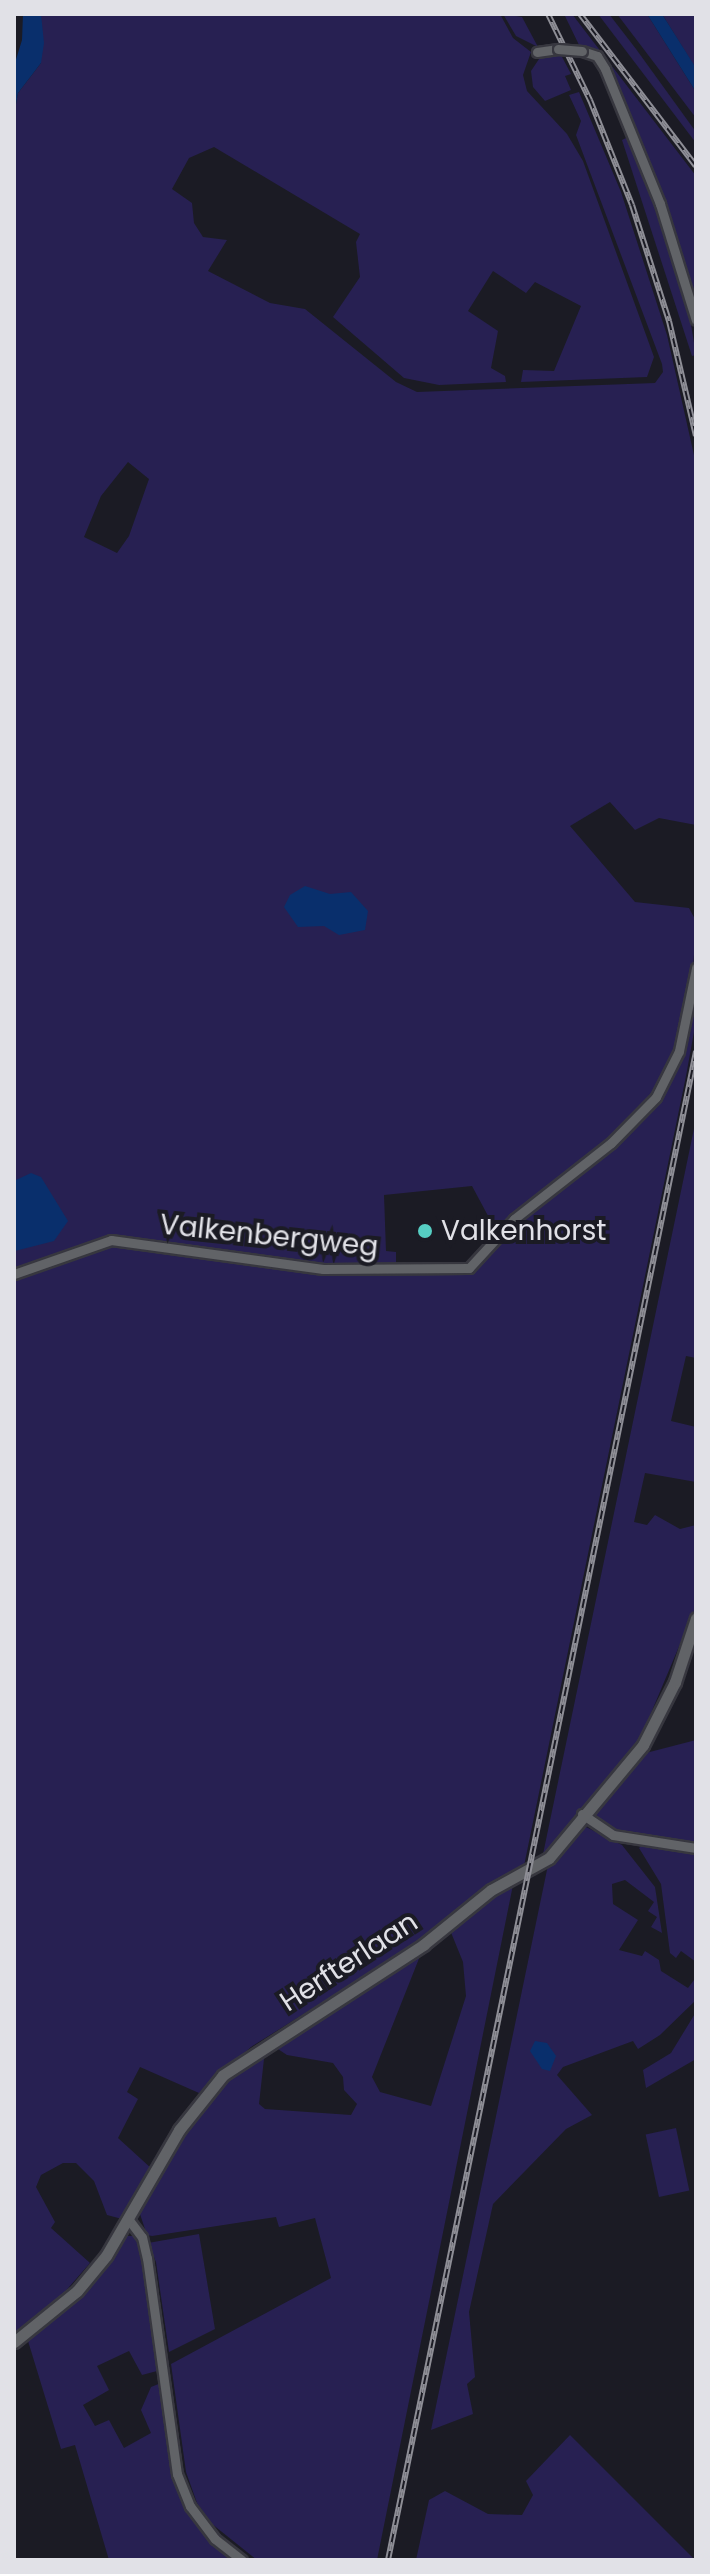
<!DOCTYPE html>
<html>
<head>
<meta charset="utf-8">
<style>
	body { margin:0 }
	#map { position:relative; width:710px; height:2574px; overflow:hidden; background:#1b1b24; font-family:Poppins,sans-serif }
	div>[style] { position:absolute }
	.green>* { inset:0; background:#272052; transform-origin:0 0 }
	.water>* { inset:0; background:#092f6c }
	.roads { filter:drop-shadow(2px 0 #37373f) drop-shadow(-2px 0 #37373f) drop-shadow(0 2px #37373f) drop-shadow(0 -2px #37373f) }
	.minor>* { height:9px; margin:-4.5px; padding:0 4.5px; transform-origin:4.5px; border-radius:4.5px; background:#616367 }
	.tertiary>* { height:11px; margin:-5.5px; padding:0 5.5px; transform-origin:5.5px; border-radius:5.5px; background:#616367 }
	.rail>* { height:6px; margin-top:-3px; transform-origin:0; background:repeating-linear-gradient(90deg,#1b1b24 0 9px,#8e8e96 0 18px); box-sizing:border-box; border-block:2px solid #8e8e96 }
	.bridges { filter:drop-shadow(2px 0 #37373f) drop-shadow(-2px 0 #37373f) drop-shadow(0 2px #37373f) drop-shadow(0 -2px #37373f) }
	.minor-bridge>* { height:9px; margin:-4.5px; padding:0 4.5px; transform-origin:4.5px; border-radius:4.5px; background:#616367 }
	.dots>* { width:22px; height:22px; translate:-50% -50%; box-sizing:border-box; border:4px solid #1b1b24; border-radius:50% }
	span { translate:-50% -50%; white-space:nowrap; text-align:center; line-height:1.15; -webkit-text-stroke:8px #1b1b24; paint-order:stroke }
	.poi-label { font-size:28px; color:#e1e1e7 }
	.left { translate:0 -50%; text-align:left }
	.street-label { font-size:28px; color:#e1e1e7 }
	.frame { position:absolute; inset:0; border:16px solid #e1e1e7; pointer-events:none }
</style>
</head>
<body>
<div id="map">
	<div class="green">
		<div style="clip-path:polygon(evenodd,41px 14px,500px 14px,513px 38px,531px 52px,523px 75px,527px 91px,567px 134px,583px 161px,654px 357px,647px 377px,521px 382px,523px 370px,554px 371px,581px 306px,535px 282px,526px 293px,493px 271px,468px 311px,498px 331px,491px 368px,505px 376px,506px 382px,439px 385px,404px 378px,333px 317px,360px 277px,356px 242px,360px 234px,214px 147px,189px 158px,172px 189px,192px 203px,194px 223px,203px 237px,227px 240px,208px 271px,270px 303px,305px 309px,396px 382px,417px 392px,655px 383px,663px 372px,662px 364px,576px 135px,581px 121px,569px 95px,579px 92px,621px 192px,667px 335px,696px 464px,696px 825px,659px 818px,635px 830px,610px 802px,570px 826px,635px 902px,689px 908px,696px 921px,693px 971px,678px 1044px,651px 1098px,618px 1131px,502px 1224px,494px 1227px,472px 1186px,384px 1195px,386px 1251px,396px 1252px,396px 1269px,259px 1260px,113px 1237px,14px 1272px,14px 115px,18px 93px,41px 63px,41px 14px,128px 462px,149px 479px,129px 536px,117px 553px,84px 537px,101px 496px,128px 462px)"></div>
		<div style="clip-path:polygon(503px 14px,522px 17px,538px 47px,516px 36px)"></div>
		<div style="clip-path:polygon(564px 14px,572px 14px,696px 176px,696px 306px,652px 174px,595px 51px,580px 47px)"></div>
		<div style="clip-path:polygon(598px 14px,609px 14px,636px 49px,696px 132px,696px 143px)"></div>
		<div style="clip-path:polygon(617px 14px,647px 14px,696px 92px,696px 118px)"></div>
		<div style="clip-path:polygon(662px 14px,696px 14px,696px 68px,693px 64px)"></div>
		<div style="clip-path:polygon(560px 53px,571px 74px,565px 76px,571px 90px,545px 101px,533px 87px,531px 71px,541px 56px)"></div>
		<div style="clip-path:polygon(630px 136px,686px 294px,696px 355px,692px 356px,622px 140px)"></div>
		<div style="clip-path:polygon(696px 982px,696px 1021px,686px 1076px,524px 1866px,496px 1880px,420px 1941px,251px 2047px,199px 2093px,140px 2067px,127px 2092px,138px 2099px,118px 2138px,152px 2169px,122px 2219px,107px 2215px,94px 2181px,76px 2163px,63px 2163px,41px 2175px,36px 2187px,55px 2222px,51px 2228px,90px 2263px,49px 2310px,14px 2337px,14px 1277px,120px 1243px,294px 1269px,452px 1275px,469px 1270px,486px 1258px,511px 1226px,618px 1141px,654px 1105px,679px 1060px)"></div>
		<div style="clip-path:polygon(696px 1119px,696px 1358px,686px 1356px,671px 1421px,696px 1427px,696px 1482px,645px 1473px,634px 1522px,647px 1525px,655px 1515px,680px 1529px,696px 1525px,696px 1606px,638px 1744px,542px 1859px)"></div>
		<div style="clip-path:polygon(696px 1740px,696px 1845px,618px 1834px,597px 1820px,595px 1808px,642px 1754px)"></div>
		<div style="clip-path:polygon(582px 1825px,622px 1845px,655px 1887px,662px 1933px,651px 1927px,657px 1917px,648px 1911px,654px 1902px,625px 1880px,612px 1884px,613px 1904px,638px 1920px,619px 1950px,642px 1956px,645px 1951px,659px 1960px,661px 1971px,688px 1988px,694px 1980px,696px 2000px,660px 2035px,638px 2049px,633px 2041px,563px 2067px,557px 2075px,592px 2115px,566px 2129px,493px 2204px,469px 2312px,475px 2377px,467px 2384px,473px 2414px,431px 2430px,548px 1865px)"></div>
		<div style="clip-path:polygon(644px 1844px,696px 1854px,696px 1962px,681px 1951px,676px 1958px,670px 1953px,661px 1884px,639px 1848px)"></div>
		<div style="clip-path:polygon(514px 1880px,377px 2560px,257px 2560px,212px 2524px,197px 2503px,186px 2472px,171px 2364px,331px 2278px,315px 2218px,279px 2227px,276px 2217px,152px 2236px,147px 2235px,139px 2211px,194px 2117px,227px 2078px,265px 2050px,259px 2104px,265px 2109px,351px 2115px,357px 2104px,344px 2090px,343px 2077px,333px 2063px,287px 2055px,272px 2045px,422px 1951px,372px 2077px,380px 2092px,431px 2106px,466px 1996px,463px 1962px,450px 1930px)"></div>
		<div style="clip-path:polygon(696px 2012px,696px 2059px,646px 2088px,643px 2070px,671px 2053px)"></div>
		<div style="left:676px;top:2128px;width:64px;height:31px;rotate:78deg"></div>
		<div style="clip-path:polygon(199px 2234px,215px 2329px,169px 2352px,156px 2262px,148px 2243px)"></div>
		<div style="clip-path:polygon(122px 2236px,135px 2236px,139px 2242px,157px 2371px,142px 2375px,129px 2351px,97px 2366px,109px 2390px,83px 2405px,95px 2426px,109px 2420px,124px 2448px,151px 2433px,141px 2410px,151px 2387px,161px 2383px,179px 2492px,200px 2529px,230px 2560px,109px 2560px,75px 2445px,61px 2449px,28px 2341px,72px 2302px)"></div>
		<div style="clip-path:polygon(570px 2435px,695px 2560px,416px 2560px,429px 2500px,445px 2491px,488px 2514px,522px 2515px,533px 2495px,526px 2481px)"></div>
	</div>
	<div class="water">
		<div style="clip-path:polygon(23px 14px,41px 14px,44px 43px,41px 63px,18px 93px,14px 115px,14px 66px,22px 40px)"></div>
		<div style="clip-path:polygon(647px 14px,662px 14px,696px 68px,696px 92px)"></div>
		<div style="clip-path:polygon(305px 886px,330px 894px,351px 892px,368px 911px,365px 930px,339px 935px,324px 926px,298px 927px,284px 907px,290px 895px)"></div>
		<div style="clip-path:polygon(31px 1173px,41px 1177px,68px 1221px,54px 1241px,15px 1251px,14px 1181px)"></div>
		<div style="clip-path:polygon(535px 2041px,547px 2043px,556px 2056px,550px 2071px,542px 2069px,530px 2051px)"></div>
	</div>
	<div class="roads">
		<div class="minor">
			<div style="left:582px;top:51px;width:16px;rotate:18deg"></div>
			<div style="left:597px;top:56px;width:15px;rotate:58deg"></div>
			<div style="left:605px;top:69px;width:146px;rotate:67.8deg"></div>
			<div style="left:660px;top:204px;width:121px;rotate:72.8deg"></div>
			<div style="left:537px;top:52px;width:21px;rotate:-8deg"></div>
			<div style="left:14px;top:1274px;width:103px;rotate:-19.3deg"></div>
			<div style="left:111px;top:1240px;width:214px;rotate:7.8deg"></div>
			<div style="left:323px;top:1269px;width:146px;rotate:-0.4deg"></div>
			<div style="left:469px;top:1268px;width:67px;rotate:-47.4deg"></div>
			<div style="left:514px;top:1219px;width:123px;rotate:-38.1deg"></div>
			<div style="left:611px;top:1143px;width:64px;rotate:-45.6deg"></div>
			<div style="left:656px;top:1097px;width:51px;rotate:-63.4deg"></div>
			<div style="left:679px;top:1051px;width:85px;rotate:-78.4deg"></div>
			<div style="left:582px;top:1814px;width:37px;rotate:34deg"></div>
			<div style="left:613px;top:1835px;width:84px;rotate:8.9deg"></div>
			<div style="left:129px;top:2220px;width:21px;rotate:53deg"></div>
			<div style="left:142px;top:2237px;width:22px;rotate:77deg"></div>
			<div style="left:147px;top:2258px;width:218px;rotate:82.1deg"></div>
			<div style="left:177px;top:2474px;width:35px;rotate:68deg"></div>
			<div style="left:190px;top:2506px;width:41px;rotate:52.9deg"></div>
			<div style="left:215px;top:2539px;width:34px;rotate:38deg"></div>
		</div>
		<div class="tertiary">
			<div style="left:14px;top:2342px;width:81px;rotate:-39deg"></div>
			<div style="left:77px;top:2291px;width:45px;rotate:-50.4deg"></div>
			<div style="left:106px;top:2256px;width:146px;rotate:-59.9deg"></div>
			<div style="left:179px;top:2130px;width:70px;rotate:-51.3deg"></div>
			<div style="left:223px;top:2075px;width:239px;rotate:-33deg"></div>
			<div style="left:423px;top:1945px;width:87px;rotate:-39deg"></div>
			<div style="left:491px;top:1890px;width:66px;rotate:-28.9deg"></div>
			<div style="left:549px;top:1858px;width:147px;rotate:-50.2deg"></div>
			<div style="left:643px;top:1745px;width:71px;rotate:-63.1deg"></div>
			<div style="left:675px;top:1682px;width:67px;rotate:-71.8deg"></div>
		</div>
	</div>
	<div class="rail">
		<div style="left:548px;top:14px;width:96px;rotate:64deg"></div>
		<div style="left:590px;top:100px;width:113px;rotate:68.2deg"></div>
		<div style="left:632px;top:205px;width:122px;rotate:72.3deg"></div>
		<div style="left:669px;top:321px;width:118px;rotate:76.8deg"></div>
		<div style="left:580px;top:14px;width:191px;rotate:52.7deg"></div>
		<div style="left:388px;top:2560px;width:1540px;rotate:-78.46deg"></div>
	</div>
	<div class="bridges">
		<div class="minor-bridge">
			<div style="left:558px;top:49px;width:24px;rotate:5deg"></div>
		</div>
	</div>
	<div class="dots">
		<div style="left:425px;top:1231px;background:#56cec3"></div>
	</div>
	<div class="poi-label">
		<span class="left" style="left:441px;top:1231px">Valkenhorst</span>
	</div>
	<div class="street-label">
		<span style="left:269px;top:1236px;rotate:6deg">Valkenbergweg</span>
		<span style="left:349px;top:1962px;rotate:-33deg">Herfterlaan</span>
	</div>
	<div class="frame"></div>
</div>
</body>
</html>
